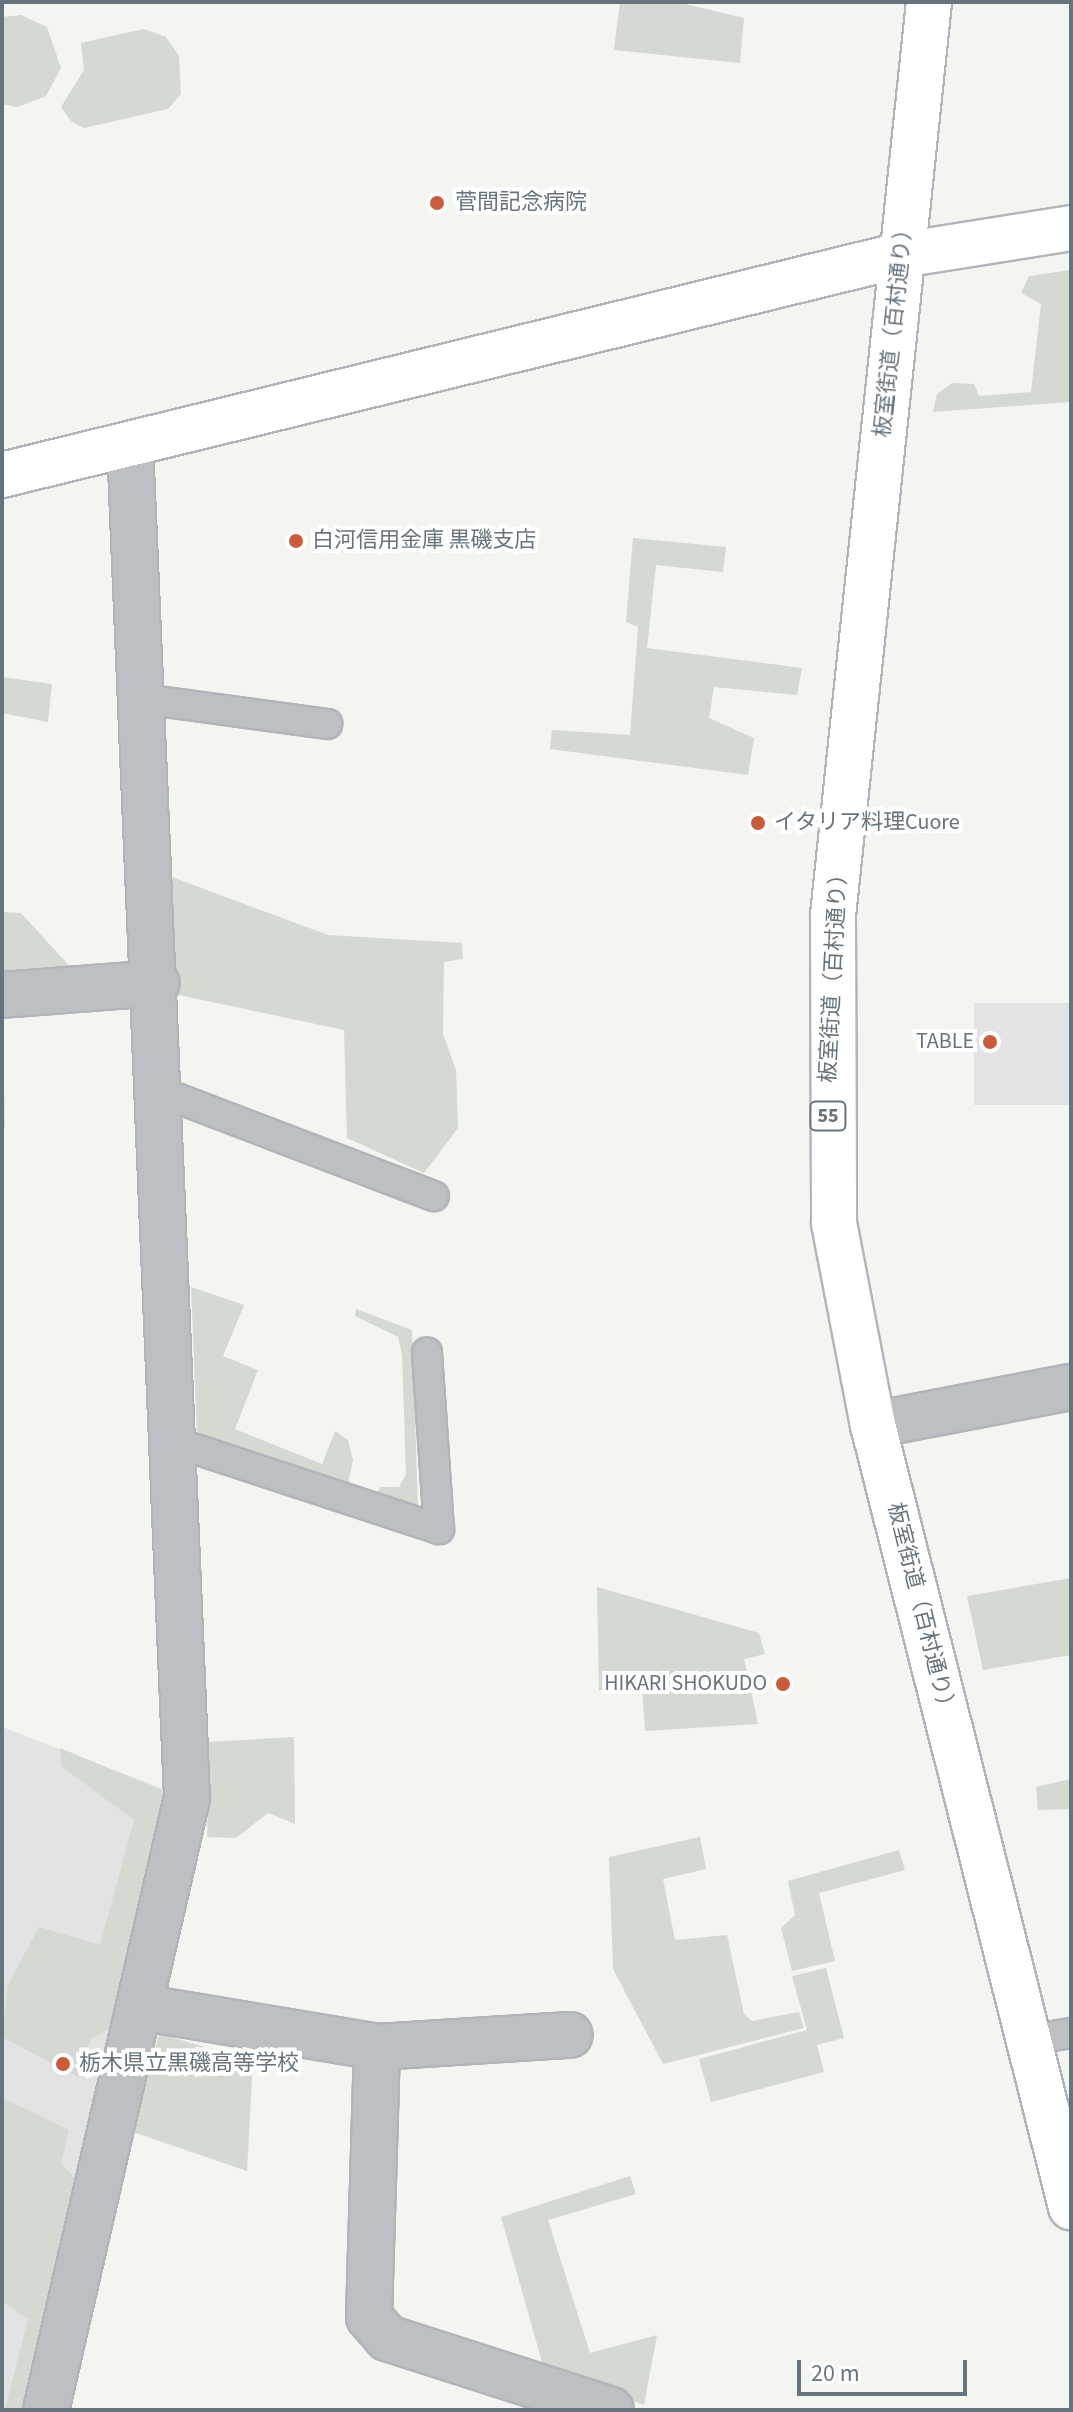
<!DOCTYPE html>
<html>
<head>
<meta charset="utf-8">
<style>
	body { margin:0 }
	#map { position:relative; width:1073px; height:2412px; overflow:hidden; background:#f4f4f1; font-family:"Source Sans 3","Noto Sans JP",sans-serif }
	div>[style] { position:absolute }
	.built>* { inset:0; background:#e2e3e2; transform-origin:0 0 }
	.green>* { inset:0; background:#d4d9d1 }
	.roads { filter:drop-shadow(2px 0 #b1b5b9) drop-shadow(-2px 0 #b1b5b9) drop-shadow(0 2px #b1b5b9) drop-shadow(0 -2px #b1b5b9) }
	.lane>* { height:28px; margin:-14px; padding:0 14px; transform-origin:14px; border-radius:14px; background:#bcc0c2 }
	.street>* { height:44px; margin:-22px; padding:0 22px; transform-origin:22px; border-radius:22px; background:#bcc0c2 }
	.secondary>* { height:44px; margin:-22px; padding:0 22px; transform-origin:22px; border-radius:22px; background:#fff }
	.primary>* { height:44px; margin:-22px; padding:0 22px; transform-origin:22px; border-radius:22px; background:#fff }
	.dots>* { width:22px; height:22px; translate:-50% -50%; box-sizing:border-box; border:4px solid #fff; border-radius:50% }
	span { translate:-50% -50%; white-space:nowrap; text-align:center; line-height:1.15; -webkit-text-stroke:8px #fff; paint-order:stroke }
	.shield-label span { padding:2px 6px; background:#fff; border:2px solid; border-radius:6px; -webkit-text-stroke-width:0 }
	.shield-label { font-size:20px; color:#67747e; font-weight:700 }
	.poi-label { font-size:22px; color:#67747e }
	.left { translate:0 -50%; text-align:left }
	.right { translate:-100% -50%; text-align:right }
	.street-label { font-size:22px; color:#67747e }
	.frame { position:absolute; inset:0; border:4px solid #67747e; pointer-events:none }
	.scale { position:absolute; left:797px; top:2360px; width:170px; height:36px; box-sizing:border-box; border:4px solid #67747e; border-top:0; padding-left:10px; font-size:24px; line-height:28px; white-space:nowrap; color:#67747e; -webkit-text-stroke:6px #fff; paint-order:stroke }
</style>
</head>
<body>
<div id="map">
	<div class="built">
		<div style="left:1071px;top:1003px;width:102px;height:97px;rotate:90deg"></div>
		<div style="clip-path:polygon(2px 1727px,187px 1798px,46px 2410px,2px 2410px)"></div>
	</div>
	<div class="green">
		<div style="clip-path:polygon(620px 2px,677px 2px,744px 18px,740px 63px,614px 50px)"></div>
		<div style="clip-path:polygon(21px 15px,47px 27px,61px 68px,46px 96px,17px 107px,2px 104px,2px 17px)"></div>
		<div style="clip-path:polygon(144px 29px,166px 37px,179px 56px,181px 94px,168px 109px,84px 128px,71px 121px,61px 107px,84px 70px,81px 43px)"></div>
		<div style="clip-path:polygon(1071px 270px,1071px 402px,933px 412px,937px 394px,952px 383px,974px 384px,979px 396px,1031px 392px,1041px 304px,1021px 293px,1029px 276px)"></div>
		<div style="clip-path:polygon(633px 538px,726px 547px,723px 572px,656px 565px,647px 648px,802px 668px,797px 695px,714px 687px,709px 718px,754px 738px,748px 775px,550px 749px,552px 730px,630px 735px,638px 627px,626px 622px)"></div>
		<div style="clip-path:polygon(2px 677px,52px 684px,48px 722px,2px 713px)"></div>
		<div style="clip-path:polygon(172px 877px,328px 935px,462px 943px,463px 959px,444px 962px,443px 1034px,456px 1070px,458px 1128px,424px 1173px,347px 1138px,344px 1030px,174px 994px)"></div>
		<div style="clip-path:polygon(2px 912px,21px 913px,73px 970px,2px 977px)"></div>
		<div style="clip-path:polygon(2px 1014px,5px 1128px,2px 1128px)"></div>
		<div style="clip-path:polygon(191px 1287px,244px 1305px,223px 1356px,258px 1370px,235px 1429px,322px 1464px,335px 1431px,348px 1440px,353px 1460px,348px 1483px,197px 1435px)"></div>
		<div style="clip-path:polygon(356px 1309px,412px 1330px,418px 1507px,376px 1496px,380px 1487px,399px 1487px,406px 1474px,402px 1355px,398px 1337px,355px 1316px)"></div>
		<div style="clip-path:polygon(1071px 1578px,1071px 1655px,983px 1670px,967px 1596px)"></div>
		<div style="clip-path:polygon(597px 1587px,759px 1633px,765px 1654px,744px 1659px,758px 1724px,645px 1731px,642px 1688px,599px 1690px)"></div>
		<div style="clip-path:polygon(294px 1737px,295px 1824px,268px 1813px,236px 1838px,207px 1837px,209px 1742px)"></div>
		<div style="clip-path:polygon(60px 1748px,164px 1791px,113px 2027px,91px 2038px,80px 2078px,2px 2037px,8px 1985px,39px 1927px,100px 1945px,134px 1820px,61px 1766px)"></div>
		<div style="clip-path:polygon(1071px 1779px,1071px 1809px,1038px 1810px,1036px 1787px)"></div>
		<div style="clip-path:polygon(700px 1837px,706px 1869px,663px 1879px,675px 1940px,727px 1935px,744px 2014px,752px 2021px,799px 2012px,804px 2028px,663px 2064px,613px 1969px,609px 1857px)"></div>
		<div style="clip-path:polygon(899px 1850px,905px 1870px,819px 1893px,835px 1961px,792px 1971px,781px 1928px,795px 1915px,788px 1881px)"></div>
		<div style="clip-path:polygon(826px 1968px,844px 2038px,817px 2045px,824px 2072px,711px 2102px,699px 2059px,807px 2030px,792px 1976px)"></div>
		<div style="clip-path:polygon(159px 2034px,253px 2060px,247px 2171px,133px 2132px)"></div>
		<div style="clip-path:polygon(2px 2098px,69px 2130px,61px 2164px,80px 2183px,31px 2410px,5px 2410px,28px 2319px,2px 2301px)"></div>
		<div style="clip-path:polygon(630px 2176px,636px 2194px,548px 2220px,590px 2353px,657px 2335px,644px 2405px,544px 2369px,501px 2217px)"></div>
	</div>
	<div class="roads">
		<div class="lane">
			<div style="left:143px;top:699px;width:186px;rotate:7.7deg"></div>
			<div style="left:161px;top:1092px;width:292px;rotate:20.9deg"></div>
			<div style="left:174px;top:1442px;width:279px;rotate:18.2deg"></div>
			<div style="left:439px;top:1529px;width:177px;rotate:-93.9deg"></div>
			<div style="left:1029px;top:2040px;width:43px;rotate:-9.5deg"></div>
		</div>
		<div class="street">
			<div style="left:2px;top:995px;width:155px;rotate:-4.4deg"></div>
			<div style="left:873px;top:1425px;width:202px;rotate:-10.9deg"></div>
			<div style="left:139px;top:2007px;width:241px;rotate:9.5deg"></div>
			<div style="left:377px;top:2047px;width:193px;rotate:-3.6deg"></div>
			<div style="left:377px;top:2047px;width:270px;rotate:91.7deg"></div>
			<div style="left:369px;top:2317px;width:28px;rotate:49deg"></div>
			<div style="left:387px;top:2338px;width:235px;rotate:17.8deg"></div>
			<div style="left:46px;top:2410px;width:628px;rotate:-77.03deg"></div>
			<div style="left:187px;top:1798px;width:1354px;rotate:-92.41deg"></div>
		</div>
		<div class="secondary">
			<div style="left:2px;top:475px;width:926px;rotate:-13.75deg"></div>
			<div style="left:901px;top:255px;width:172px;rotate:-9deg"></div>
		</div>
		<div class="primary">
			<div style="left:929px;top:2px;width:919px;rotate:96deg"></div>
			<div style="left:833px;top:916px;width:307px;rotate:89.8deg"></div>
			<div style="left:834px;top:1223px;width:206px;rotate:79.1deg"></div>
			<div style="left:873px;top:1425px;width:807px;rotate:75.79deg"></div>
		</div>
	</div>
	<div class="dots">
		<div style="left:437px;top:203px;background:#cb5c3b"></div>
		<div style="left:296px;top:541px;background:#cb5c3b"></div>
		<div style="left:758px;top:823px;background:#cb5c3b"></div>
		<div style="left:990px;top:1042px;background:#cb5c3b"></div>
		<div style="left:783px;top:1684px;background:#cb5c3b"></div>
		<div style="left:63px;top:2064px;background:#cb5c3b"></div>
	</div>
	<div class="shield-label">
		<span style="left:828px;top:1116px">55</span>
	</div>
	<div class="poi-label">
		<span class="left" style="left:455px;top:203px">菅間記念病院</span>
		<span class="left" style="left:312px;top:541px">白河信用金庫 黒磯支店</span>
		<span class="left" style="left:774px;top:823px">イタリア料理Cuore</span>
		<span class="right" style="left:974px;top:1042px">TABLE</span>
		<span class="right" style="left:767px;top:1684px">HIKARI SHOKUDO</span>
		<span class="left" style="left:79px;top:2064px">栃木県立黒磯高等学校</span>
	</div>
	<div class="street-label">
		<span style="left:894px;top:328px;rotate:-84deg">板室街道（百村通り）</span>
		<span style="left:834px;top:973px;rotate:-87deg">板室街道（百村通り）</span>
		<span style="left:921px;top:1610px;rotate:76deg">板室街道（百村通り）</span>
	</div>
	<div class="frame"></div>
	<div class="scale">20 m</div>
</div>
</body>
</html>
